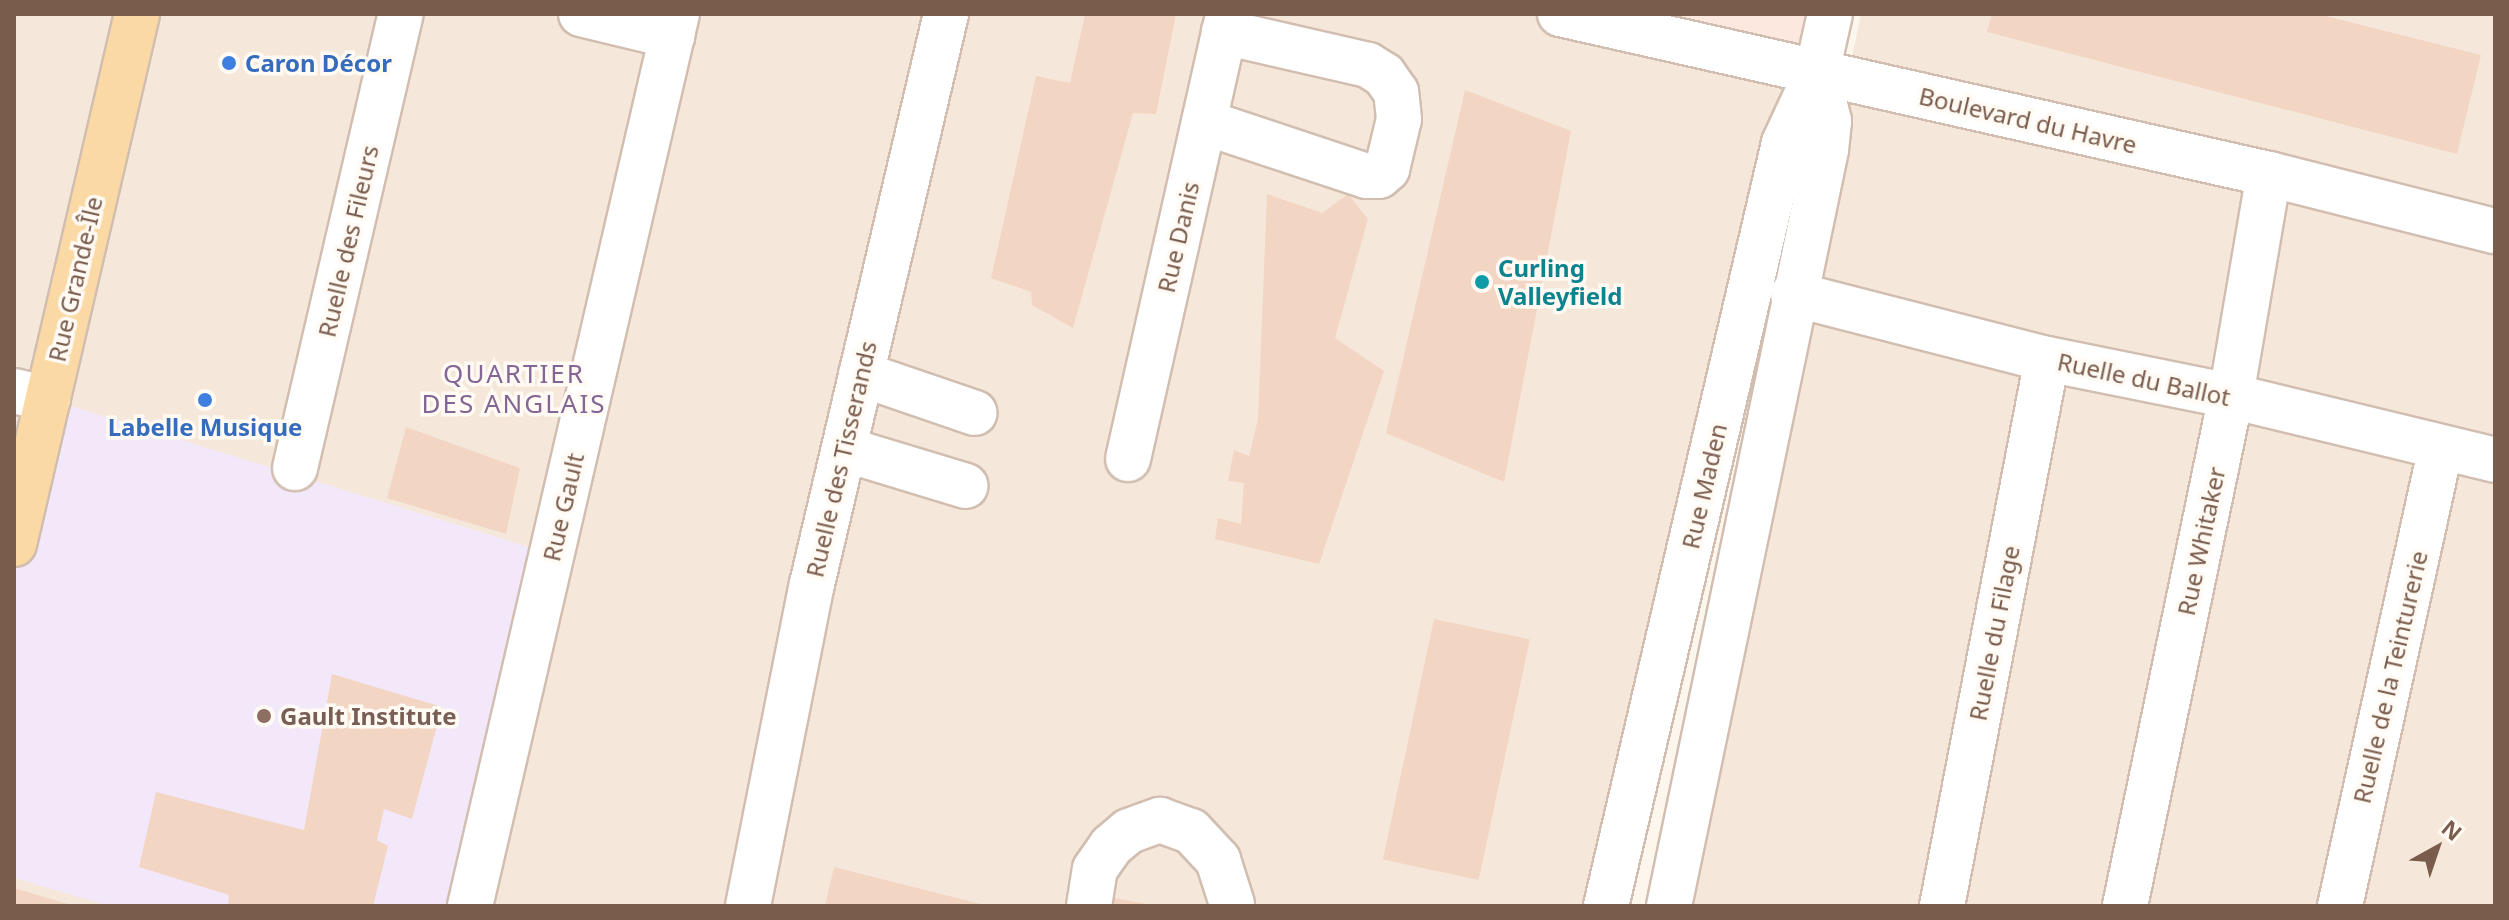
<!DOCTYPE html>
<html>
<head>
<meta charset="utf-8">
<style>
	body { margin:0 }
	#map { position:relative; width:2509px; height:920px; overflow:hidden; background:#fdf6ec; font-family:"Noto Sans",sans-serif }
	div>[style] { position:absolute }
	.residential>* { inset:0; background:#f5e8da }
	.commercial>* { inset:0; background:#fde8e0 }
	.education>* { inset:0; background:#f3e8fa }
	.building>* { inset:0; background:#f3d5c3; transform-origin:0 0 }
	.roads { filter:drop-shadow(2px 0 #d1beb0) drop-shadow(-2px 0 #d1beb0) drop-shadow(0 2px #d1beb0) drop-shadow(0 -2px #d1beb0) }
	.minor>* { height:44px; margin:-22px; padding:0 22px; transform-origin:22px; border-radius:22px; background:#fff }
	.major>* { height:44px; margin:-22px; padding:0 22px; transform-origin:22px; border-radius:22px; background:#fbd9a5 }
	.dots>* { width:22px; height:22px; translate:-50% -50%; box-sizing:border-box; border:4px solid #fffaf3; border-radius:50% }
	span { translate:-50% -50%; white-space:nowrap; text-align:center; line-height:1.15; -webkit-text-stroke:7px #fffaf3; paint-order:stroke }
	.shop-label { font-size:24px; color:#366cbe; font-weight:700 }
	.left { translate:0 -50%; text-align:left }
	.street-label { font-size:24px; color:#7a5c4d }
	.culture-label { font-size:24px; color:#0d838f; font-weight:700 }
	.education-label { font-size:24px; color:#785e54; font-weight:700 }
	.neighbourhood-label { font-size:26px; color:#846695; letter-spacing:2px }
	.frame { position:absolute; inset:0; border:16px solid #7a5c4d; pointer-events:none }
	.north { position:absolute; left:2397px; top:808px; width:80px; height:80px; -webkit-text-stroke:6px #fffaf3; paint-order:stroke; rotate:40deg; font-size:22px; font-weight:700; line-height:32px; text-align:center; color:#7a5c4d }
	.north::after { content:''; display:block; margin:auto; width:28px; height:36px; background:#7a5c4d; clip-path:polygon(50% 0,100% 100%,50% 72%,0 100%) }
</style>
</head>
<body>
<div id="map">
	<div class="residential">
		<div style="clip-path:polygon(14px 14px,1560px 14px,1817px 72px,1599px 906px,14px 906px)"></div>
		<div style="clip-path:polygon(1861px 14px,2495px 14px,2495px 906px,1676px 906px)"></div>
	</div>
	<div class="commercial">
		<div style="clip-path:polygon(1560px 14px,1828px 14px,1817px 72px)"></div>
	</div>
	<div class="education">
		<div style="clip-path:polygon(48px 399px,552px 554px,470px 906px,110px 906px,14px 878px,14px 544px)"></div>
	</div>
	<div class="building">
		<div style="clip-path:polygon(1085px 14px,1176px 14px,1156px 114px,1133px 113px,1073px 328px,1032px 305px,1031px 292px,991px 278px,1036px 76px,1070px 83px)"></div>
		<div style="clip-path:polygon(1992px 14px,2318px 14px,2481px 55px,2457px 154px,1987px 32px)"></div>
		<div style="clip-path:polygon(1465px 90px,1571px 131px,1504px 482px,1386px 433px)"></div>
		<div style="clip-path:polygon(1267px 194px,1322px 213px,1348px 194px,1368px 219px,1335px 338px,1384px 371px,1319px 564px,1215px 539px,1218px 518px,1241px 524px,1244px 483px,1228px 481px,1234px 450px,1249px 456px,1258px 419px)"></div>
		<div style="clip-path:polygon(406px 427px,520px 468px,506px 534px,387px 498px)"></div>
		<div style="left:1434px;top:619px;width:98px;height:246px;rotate:12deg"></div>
		<div style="clip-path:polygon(332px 674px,442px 707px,412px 819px,384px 809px,377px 840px,388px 846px,373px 906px,228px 906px,229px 895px,139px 867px,156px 792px,304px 830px)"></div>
		<div style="clip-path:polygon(834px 867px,985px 905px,984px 906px,825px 906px)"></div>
		<div style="clip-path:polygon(14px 888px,71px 905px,71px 906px,14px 906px)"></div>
		<div style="clip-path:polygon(1099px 895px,1151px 905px,1151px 906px,1096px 906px)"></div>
	</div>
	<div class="roads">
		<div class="minor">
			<div style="left:581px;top:14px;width:94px;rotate:13.6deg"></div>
			<div style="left:1560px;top:14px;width:727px;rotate:12.72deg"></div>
			<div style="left:2269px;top:174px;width:233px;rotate:14.2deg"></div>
			<div style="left:1204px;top:122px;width:171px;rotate:18.4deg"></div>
			<div style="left:1366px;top:176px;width:13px"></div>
			<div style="left:1379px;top:176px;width:11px;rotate:-41deg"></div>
			<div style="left:1387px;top:169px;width:51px;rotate:-76.5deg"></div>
			<div style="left:1399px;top:119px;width:27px;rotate:-96deg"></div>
			<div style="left:1396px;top:92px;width:21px;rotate:-125deg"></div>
			<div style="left:1384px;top:75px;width:19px;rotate:-148deg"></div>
			<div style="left:1368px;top:65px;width:148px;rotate:-167.1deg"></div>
			<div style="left:1793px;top:294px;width:262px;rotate:14.4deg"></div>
			<div style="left:2047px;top:359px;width:188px;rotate:11.4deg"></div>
			<div style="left:2231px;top:396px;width:272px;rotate:13.6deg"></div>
			<div style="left:861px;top:374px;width:120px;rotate:18.9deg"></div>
			<div style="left:14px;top:391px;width:35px;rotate:13deg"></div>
			<div style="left:844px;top:449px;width:127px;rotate:16.9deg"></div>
			<div style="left:1128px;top:459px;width:456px;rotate:-77.3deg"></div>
			<div style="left:295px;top:468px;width:466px;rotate:-76.9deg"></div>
			<div style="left:470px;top:906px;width:916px;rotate:-76.94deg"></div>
			<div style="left:748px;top:906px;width:328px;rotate:-78.8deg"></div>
			<div style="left:812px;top:584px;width:586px;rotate:-76.77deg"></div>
			<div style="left:1089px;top:906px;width:37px;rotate:-81deg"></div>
			<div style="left:1095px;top:869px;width:28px;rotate:-55deg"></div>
			<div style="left:1111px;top:846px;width:23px;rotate:-40deg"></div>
			<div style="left:1129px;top:831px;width:33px;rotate:-20deg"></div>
			<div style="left:1160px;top:820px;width:33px;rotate:20deg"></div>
			<div style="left:1191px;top:831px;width:40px;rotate:47deg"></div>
			<div style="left:1218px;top:860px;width:46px;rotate:72.3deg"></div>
			<div style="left:1606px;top:906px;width:783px;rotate:-76.87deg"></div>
			<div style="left:1784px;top:143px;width:78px;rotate:-65.1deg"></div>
			<div style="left:1817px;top:72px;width:59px;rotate:-77.4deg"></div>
			<div style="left:1669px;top:906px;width:772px;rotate:-78.27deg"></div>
			<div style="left:1826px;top:150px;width:29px;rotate:-84deg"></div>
			<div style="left:1829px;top:121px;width:50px;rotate:-103.8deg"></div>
			<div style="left:1942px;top:906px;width:557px;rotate:-79.13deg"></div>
			<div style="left:2125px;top:906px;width:521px;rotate:-78.26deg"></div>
			<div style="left:2231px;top:396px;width:225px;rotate:-80.3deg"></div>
			<div style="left:2340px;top:906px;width:469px;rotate:-77.6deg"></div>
		</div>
		<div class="major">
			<div style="left:14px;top:544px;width:544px;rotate:-76.93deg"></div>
		</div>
	</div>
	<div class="dots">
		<div style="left:229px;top:63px;background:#3f7fe0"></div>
		<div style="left:1482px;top:282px;background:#0f9aa8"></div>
		<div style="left:205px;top:400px;background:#3f7fe0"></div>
		<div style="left:264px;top:716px;background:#8d6e63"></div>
	</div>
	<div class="shop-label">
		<span class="left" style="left:245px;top:63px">Caron Décor</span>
		<span style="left:205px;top:427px">Labelle Musique</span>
	</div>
	<div class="street-label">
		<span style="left:2028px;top:120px;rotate:13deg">Boulevard du Havre</span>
		<span style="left:1178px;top:237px;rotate:-77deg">Rue Danis</span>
		<span style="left:348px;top:241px;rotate:-77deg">Ruelle des Fileurs</span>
		<span style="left:75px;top:279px;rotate:-77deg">Rue Grande-Île</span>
		<span style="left:2144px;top:379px;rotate:12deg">Ruelle du Ballot</span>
		<span style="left:841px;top:459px;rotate:-77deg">Ruelle des Tisserands</span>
		<span style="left:1704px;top:486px;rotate:-77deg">Rue Maden</span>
		<span style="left:563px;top:507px;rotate:-77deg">Rue Gault</span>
		<span style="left:2201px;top:541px;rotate:-78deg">Rue Whitaker</span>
		<span style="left:1994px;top:633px;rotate:-79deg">Ruelle du Filage</span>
		<span style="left:2390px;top:677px;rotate:-77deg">Ruelle de la Teinturerie</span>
	</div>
	<div class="culture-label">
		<span class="left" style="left:1498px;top:282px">Curling<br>Valleyfield</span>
	</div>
	<div class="education-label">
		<span class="left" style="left:280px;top:716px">Gault Institute</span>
	</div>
	<div class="neighbourhood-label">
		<span style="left:514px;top:389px">QUARTIER<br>DES ANGLAIS</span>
	</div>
	<div class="frame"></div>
	<div class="north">N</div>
</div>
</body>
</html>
